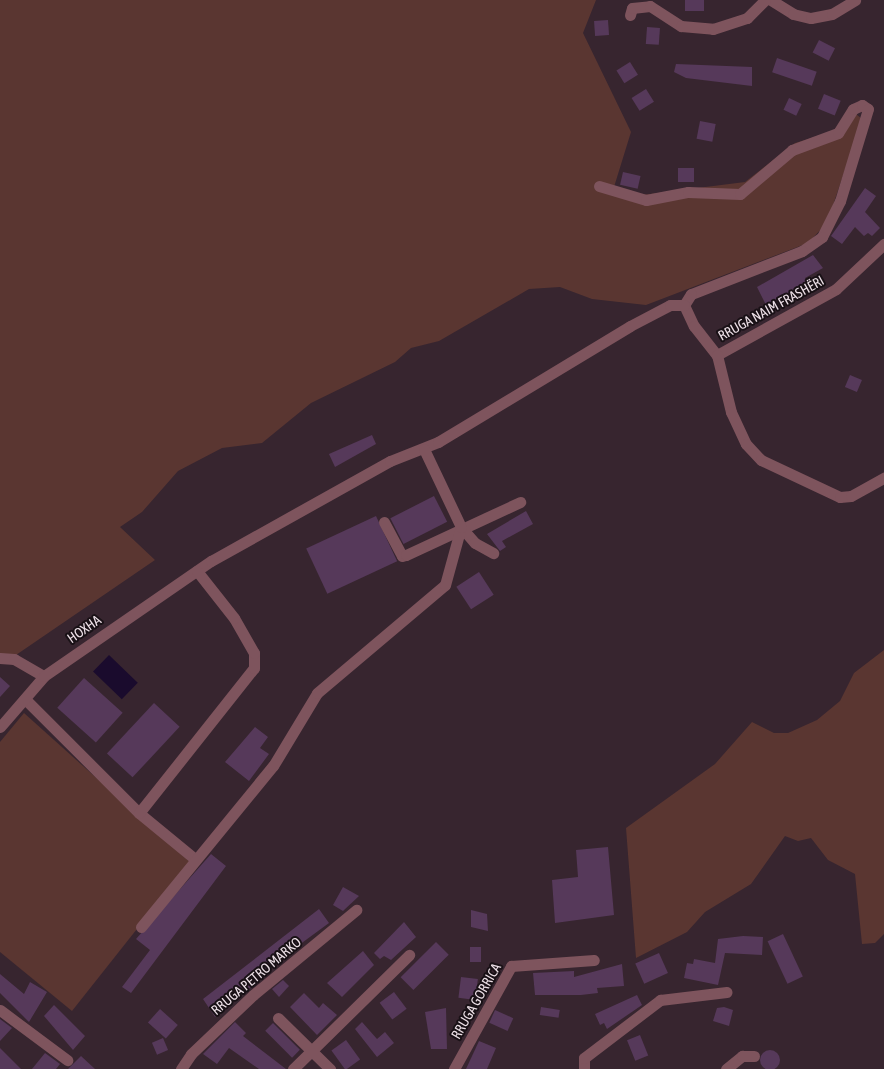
<!DOCTYPE html>
<html>
<head>
<meta charset="utf-8">
<style>
	body { margin:0 }
	#map { position:relative; width:884px; height:1069px; overflow:hidden; background:#37252f; font-family:"Asap Condensed",sans-serif }
	div>[style] { position:absolute }
	.green>* { inset:0; background:#5a3631 }
	.water>* { inset:0; background:#1a0b2d; transform-origin:0 0 }
	.building>* { inset:0; background:#56395a; transform-origin:0 0 }
	.round { border-radius:50% }
	.minor>* { height:11px; margin:-5.5px; padding:0 5.5px; transform-origin:5.5px; border-radius:5.5px; background:#7e545d }
	span { translate:-50% -50%; white-space:nowrap; text-align:center; line-height:1.15; -webkit-text-stroke:4px #191116; paint-order:stroke }
	.street-label { font-size:14px; color:#ede0e7 }
</style>
</head>
<body>
<div id="map">
	<div class="green">
		<div style="clip-path:polygon(0 0,596px 0,583px 33px,631px 132px,614px 187px,642px 195px,745px 182px,795px 143px,845px 128px,856px 114px,862px 119px,827px 223px,808px 243px,646px 305px,592px 299px,560px 287px,529px 289px,439px 341px,411px 348px,395px 362px,311px 403px,262px 443px,222px 448px,178px 471px,142px 512px,120px 527px,155px 560px,16px 655px,0 654px)"></div>
		<div style="clip-path:polygon(884px 650px,884px 934px,875px 943px,862px 944px,855px 874px,828px 860px,811px 838px,798px 841px,785px 836px,751px 884px,705px 912px,687px 932px,636px 958px,626px 828px,715px 764px,752px 722px,774px 733px,788px 733px,817px 720px,840px 701px,854px 673px)"></div>
		<div style="clip-path:polygon(24px 713px,190px 862px,72px 1011px,0 952px,0 742px)"></div>
	</div>
	<div class="water">
		<div style="left:109px;top:655px;width:40px;height:23px;rotate:44deg"></div>
	</div>
	<div class="building">
		<div style="left:685px;top:0;width:19px;height:11px"></div>
		<div style="left:608px;top:20px;width:15px;height:14px;rotate:86deg"></div>
		<div style="left:647px;top:27px;width:13px;height:17px;rotate:4deg"></div>
		<div style="left:819px;top:40px;width:18px;height:14px;rotate:27deg"></div>
		<div style="left:777px;top:58px;width:42px;height:15px;rotate:19deg"></div>
		<div style="left:630px;top:62px;width:15px;height:16px;rotate:58deg"></div>
		<div style="clip-path:polygon(676px 64px,752px 67px,752px 86px,686px 78px,674px 72px)"></div>
		<div style="left:646px;top:89px;width:15px;height:17px;rotate:58deg"></div>
		<div style="left:824px;top:94px;width:18px;height:16px;rotate:22deg"></div>
		<div style="left:789px;top:98px;width:14px;height:13px;rotate:25deg"></div>
		<div style="left:700px;top:121px;width:16px;height:18px;rotate:11deg"></div>
		<div style="left:678px;top:168px;width:16px;height:14px"></div>
		<div style="left:623px;top:172px;width:18px;height:13px;rotate:13deg"></div>
		<div style="clip-path:polygon(865px 188px,876px 196px,865px 212px,880px 228px,872px 236px,868px 233px,864px 236px,855px 227px,842px 244px,831px 236px)"></div>
		<div style="clip-path:polygon(813px 255px,823px 268px,805px 278px,808px 283px,766px 305px,757px 287px)"></div>
		<div style="left:850px;top:375px;width:13px;height:13px;rotate:23deg"></div>
		<div style="clip-path:polygon(372px 435px,376px 444px,335px 467px,329px 454px)"></div>
		<div style="left:434px;top:496px;width:29px;height:49px;rotate:63deg"></div>
		<div style="clip-path:polygon(526px 511px,533px 524px,502px 541px,506px 547px,500px 551px,487px 534px)"></div>
		<div style="left:376px;top:516px;width:50px;height:77px;rotate:65deg"></div>
		<div style="left:479px;top:572px;width:27px;height:27px;rotate:57deg"></div>
		<div style="clip-path:polygon(0 677px,10px 686px,0 697px)"></div>
		<div style="left:84px;top:678px;width:52px;height:40px;rotate:42deg"></div>
		<div style="left:154px;top:703px;width:35px;height:69px;rotate:43deg"></div>
		<div style="clip-path:polygon(255px 727px,268px 737px,260px 748px,269px 754px,249px 781px,225px 762px)"></div>
		<div style="clip-path:polygon(608px 847px,614px 915px,555px 923px,552px 880px,578px 877px,576px 850px)"></div>
		<div style="clip-path:polygon(211px 854px,226px 866px,131px 993px,122px 987px,150px 950px,136px 939px)"></div>
		<div style="clip-path:polygon(343px 887px,359px 896px,343px 911px,333px 905px)"></div>
		<div style="clip-path:polygon(319px 909px,329px 923px,254px 978px,257px 982px,215px 1017px,203px 999px)"></div>
		<div style="clip-path:polygon(471px 910px,487px 914px,488px 931px,471px 927px)"></div>
		<div style="clip-path:polygon(404px 922px,416px 937px,391px 960px,384px 956px,380px 959px,374px 953px)"></div>
		<div style="left:783px;top:934px;width:47px;height:17px;rotate:65deg"></div>
		<div style="clip-path:polygon(743px 936px,763px 937px,762px 955px,725px 953px,718px 985px,684px 978px,687px 963px,693px 964px,694px 959px,715px 963px,718px 939px)"></div>
		<div style="left:436px;top:942px;width:18px;height:50px;rotate:45deg"></div>
		<div style="left:470px;top:947px;width:11px;height:15px"></div>
		<div style="clip-path:polygon(363px 951px,374px 965px,342px 997px,327px 983px)"></div>
		<div style="left:659px;top:953px;width:22px;height:26px;rotate:66deg"></div>
		<div style="clip-path:polygon(622px 964px,624px 986px,597px 988px,598px 993px,581px 995px,535px 995px,533px 973px,574px 971px,574px 977px)"></div>
		<div style="clip-path:polygon(0 974px,24px 994px,30px 982px,47px 992px,29px 1022px,0 993px)"></div>
		<div style="left:461px;top:977px;width:17px;height:21px;rotate:7deg"></div>
		<div style="clip-path:polygon(283px 980px,289px 986px,279px 997px,272px 989px)"></div>
		<div style="left:394px;top:992px;width:21px;height:18px;rotate:53deg"></div>
		<div style="clip-path:polygon(304px 993px,319px 1008px,323px 1003px,337px 1015px,317px 1035px,290px 1007px)"></div>
		<div style="clip-path:polygon(637px 995px,642px 1005px,607px 1029px,604px 1023px,600px 1025px,595px 1014px)"></div>
		<div style="clip-path:polygon(54px 1005px,85px 1036px,73px 1050px,44px 1016px)"></div>
		<div style="left:541px;top:1007px;width:19px;height:8px;rotate:9deg"></div>
		<div style="clip-path:polygon(724px 1007px,733px 1010px,729px 1026px,713px 1021px,717px 1008px)"></div>
		<div style="clip-path:polygon(446px 1008px,447px 1049px,431px 1049px,425px 1012px)"></div>
		<div style="left:160px;top:1009px;width:24px;height:18px;rotate:42deg"></div>
		<div style="left:495px;top:1010px;width:20px;height:14px;rotate:24deg"></div>
		<div style="clip-path:polygon(0 1019px,12px 1028px,0 1041px)"></div>
		<div style="clip-path:polygon(235px 1022px,246px 1033px,243px 1036px,286px 1069px,259px 1069px,229px 1048px,217px 1064px,203px 1054px)"></div>
		<div style="clip-path:polygon(362px 1022px,377px 1039px,385px 1032px,394px 1043px,377px 1057px,355px 1029px)"></div>
		<div style="left:273px;top:1023px;width:38px;height:11px;rotate:45deg"></div>
		<div style="left:640px;top:1035px;width:22px;height:14px;rotate:68deg"></div>
		<div style="left:163px;top:1038px;width:13px;height:12px;rotate:67deg"></div>
		<div style="left:346px;top:1040px;width:24px;height:18px;rotate:54deg"></div>
		<div style="clip-path:polygon(479px 1041px,496px 1048px,487px 1069px,466px 1069px)"></div>
		<div style="clip-path:polygon(0 1048px,21px 1069px,0 1069px)"></div>
		<div class="round" style="left:760px;top:1050px;width:20px;height:20px"></div>
		<div style="clip-path:polygon(45px 1053px,60px 1064px,56px 1069px,32px 1069px)"></div>
		<div style="clip-path:polygon(81px 1056px,95px 1069px,68px 1069px)"></div>
	</div>
	<div class="minor">
		<div style="left:771px;top:0;width:26px;rotate:32deg"></div>
		<div style="left:793px;top:14px;width:18px;rotate:13deg"></div>
		<div style="left:811px;top:18px;width:21px;rotate:-11deg"></div>
		<div style="left:832px;top:14px;width:27px;rotate:-31deg"></div>
		<div style="left:630px;top:15px;width:7px;rotate:-74deg"></div>
		<div style="left:632px;top:8px;width:18px;rotate:-6deg"></div>
		<div style="left:650px;top:6px;width:37px;rotate:33deg"></div>
		<div style="left:681px;top:26px;width:32px;rotate:5deg"></div>
		<div style="left:713px;top:29px;width:36px;rotate:-18deg"></div>
		<div style="left:747px;top:18px;width:25px;rotate:-45deg"></div>
		<div style="left:599px;top:186px;width:49px;rotate:16.6deg"></div>
		<div style="left:646px;top:200px;width:43px;rotate:-10.8deg"></div>
		<div style="left:688px;top:192px;width:52px;rotate:2.2deg"></div>
		<div style="left:740px;top:194px;width:68px;rotate:-40.2deg"></div>
		<div style="left:792px;top:150px;width:49px;rotate:-20.3deg"></div>
		<div style="left:838px;top:133px;width:28px;rotate:-58deg"></div>
		<div style="left:853px;top:109px;width:10px;rotate:-24deg"></div>
		<div style="left:862px;top:105px;width:7px;rotate:34deg"></div>
		<div style="left:868px;top:109px;width:96px;rotate:106.9deg"></div>
		<div style="left:840px;top:201px;width:40px;rotate:116.6deg"></div>
		<div style="left:822px;top:237px;width:24px;rotate:145deg"></div>
		<div style="left:802px;top:251px;width:119px;rotate:158.8deg"></div>
		<div style="left:691px;top:294px;width:13px;rotate:122deg"></div>
		<div style="left:684px;top:305px;width:23px;rotate:65deg"></div>
		<div style="left:694px;top:326px;width:37px;rotate:52deg"></div>
		<div style="left:717px;top:355px;width:136px;rotate:-29deg"></div>
		<div style="left:836px;top:289px;width:66px;rotate:-43.2deg"></div>
		<div style="left:717px;top:355px;width:59px;rotate:76.2deg"></div>
		<div style="left:731px;top:412px;width:35px;rotate:65deg"></div>
		<div style="left:746px;top:444px;width:22px;rotate:47deg"></div>
		<div style="left:761px;top:460px;width:87px;rotate:25.1deg"></div>
		<div style="left:840px;top:497px;width:11px;rotate:-5deg"></div>
		<div style="left:851px;top:496px;width:38px;rotate:-29deg"></div>
		<div style="left:384px;top:522px;width:38px;rotate:62deg"></div>
		<div style="left:402px;top:556px;width:4px;rotate:-14deg"></div>
		<div style="left:406px;top:555px;width:126px;rotate:-24.9deg"></div>
		<div style="left:461px;top:527px;width:21px;rotate:49deg"></div>
		<div style="left:475px;top:543px;width:21px;rotate:29deg"></div>
		<div style="left:0;top:658px;width:14px;rotate:4deg"></div>
		<div style="left:14px;top:659px;width:34px;rotate:30deg"></div>
		<div style="left:25px;top:699px;width:161px;rotate:45deg"></div>
		<div style="left:139px;top:813px;width:72px;rotate:39.4deg"></div>
		<div style="left:0;top:727px;width:67px;rotate:-49.2deg"></div>
		<div style="left:44px;top:676px;width:203px;rotate:-34.6deg"></div>
		<div style="left:211px;top:561px;width:205px;rotate:-29.2deg"></div>
		<div style="left:390px;top:461px;width:52px;rotate:-21.6deg"></div>
		<div style="left:438px;top:442px;width:224px;rotate:-31.1deg"></div>
		<div style="left:630px;top:326px;width:45px;rotate:-27.7deg"></div>
		<div style="left:670px;top:305px;width:14px"></div>
		<div style="left:139px;top:813px;width:185px;rotate:-51.6deg"></div>
		<div style="left:254px;top:668px;width:15px;rotate:-90deg"></div>
		<div style="left:254px;top:653px;width:40px;rotate:-119.7deg"></div>
		<div style="left:234px;top:618px;width:60px;rotate:-128.2deg"></div>
		<div style="left:141px;top:927px;width:208px;rotate:-50.7deg"></div>
		<div style="left:273px;top:766px;width:85px;rotate:-58.9deg"></div>
		<div style="left:317px;top:693px;width:167px;rotate:-40.2deg"></div>
		<div style="left:445px;top:585px;width:60px;rotate:-74.6deg"></div>
		<div style="left:461px;top:527px;width:86px;rotate:-115.4deg"></div>
		<div style="left:0;top:1010px;width:84px;rotate:36.7deg"></div>
		<div style="left:278px;top:1018px;width:73px;rotate:44.4deg"></div>
		<div style="left:181px;top:1069px;width:18px;rotate:-56deg"></div>
		<div style="left:191px;top:1054px;width:86px;rotate:-43.6deg"></div>
		<div style="left:253px;top:995px;width:134px;rotate:-39.5deg"></div>
		<div style="left:293px;top:1069px;width:163px;rotate:-44.5deg"></div>
		<div style="left:454px;top:1069px;width:118px;rotate:-61deg"></div>
		<div style="left:511px;top:966px;width:83px;rotate:-4.1deg"></div>
		<div style="left:584px;top:1069px;width:11px;rotate:-90deg"></div>
		<div style="left:584px;top:1058px;width:96px;rotate:-37.3deg"></div>
		<div style="left:660px;top:1000px;width:67px;rotate:-6.8deg"></div>
		<div style="left:726px;top:1069px;width:21px;rotate:-39deg"></div>
		<div style="left:742px;top:1056px;width:12px"></div>
	</div>
	<div class="street-label">
		<span style="left:771px;top:308px;rotate:-29deg">RRUGA NAIM FRASHËRI</span>
		<span style="left:84px;top:629px;rotate:-35deg">HOXHA</span>
		<span style="left:256px;top:976px;rotate:-40deg">RRUGA PETRO MARKO</span>
		<span style="left:476px;top:1001px;rotate:-60deg">RRUGA GORRICA</span>
	</div>
</div>
</body>
</html>
